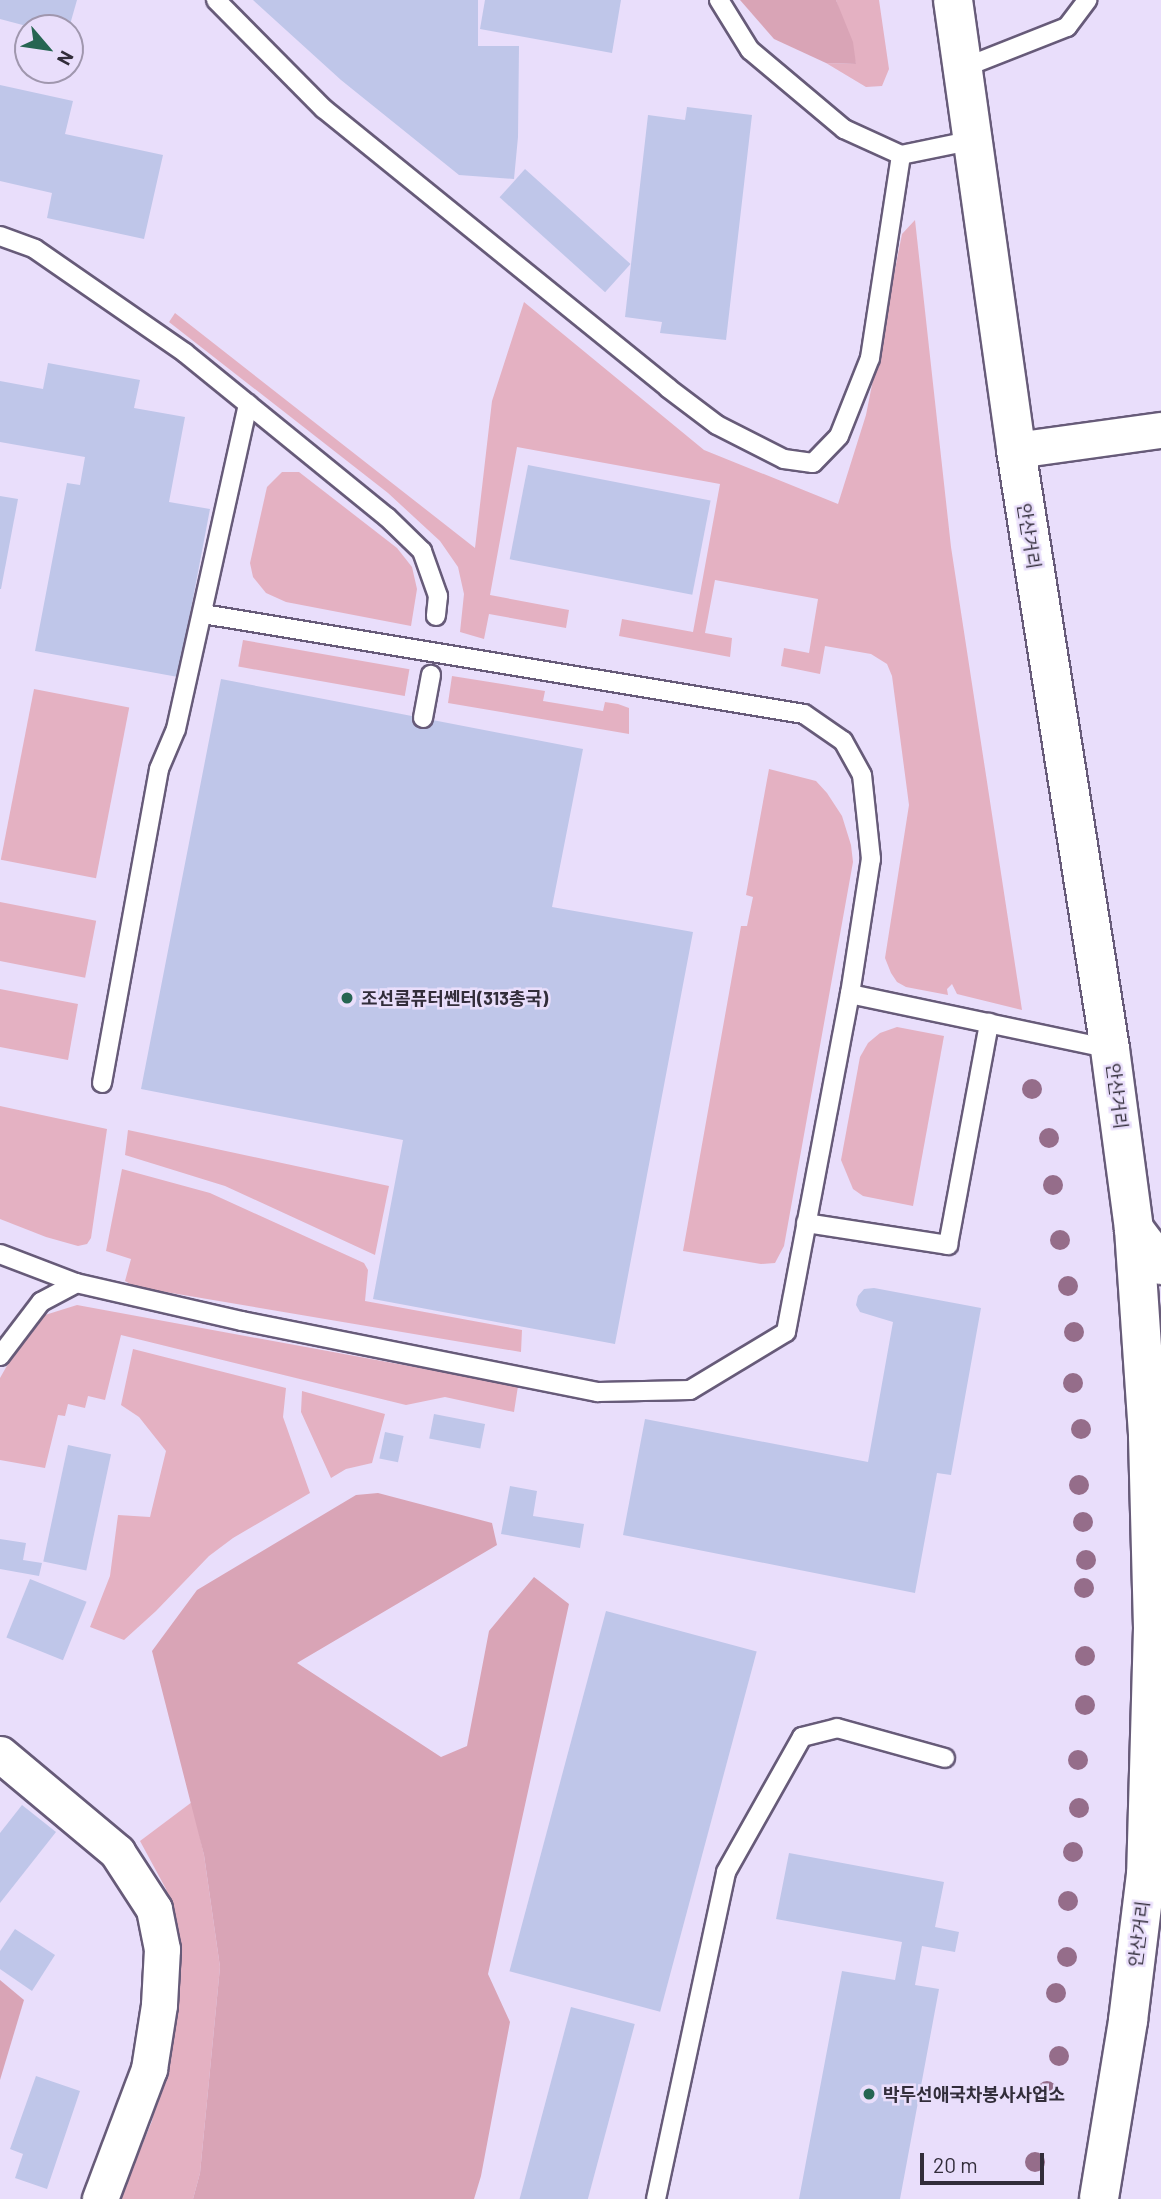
<!DOCTYPE html>
<html>
<head>
<meta charset="utf-8">
<style>
	body { margin:0 }
	#map { position:relative; width:1161px; height:2199px; overflow:hidden; background:#e9defb; font-family:Barlow,"Noto Sans KR",sans-serif }
	div>[style] { position:absolute }
	.green>* { inset:0; background:#e4b1c2; transform-origin:0 0 }
	.forest>* { inset:0; background:#d9a4b6 }
	.building>* { inset:0; background:#bfc6e9; transform-origin:0 0 }
	.roads { filter:drop-shadow(2px 0 #675b79) drop-shadow(-2px 0 #675b79) drop-shadow(0 2px #675b79) drop-shadow(0 -2px #675b79) }
	.service>* { height:18px; margin:-9px; padding:0 9px; transform-origin:9px; border-radius:9px; background:#fff }
	.minor>* { height:35px; margin:-17.5px; padding:0 17.5px; transform-origin:17.5px; border-radius:17.5px; background:#fff }
	.secondary>* { height:38px; margin:-19px; padding:0 19px; transform-origin:19px; border-radius:19px; background:#fff }
	.primary>* { height:38px; margin:-19px; padding:0 19px; transform-origin:19px; border-radius:19px; background:#fff }
	.trees>* { width:20px; height:20px; margin:-10px; border-radius:50%; background:#956d8a }
	.dots>* { width:19px; height:19px; translate:-50% -50%; box-sizing:border-box; border:4px solid #e9defb; border-radius:50% }
	span { translate:-50% -50%; white-space:nowrap; text-align:center; line-height:1.15; -webkit-text-stroke:5px #e9defb; paint-order:stroke }
	.street-label { font-size:18px; color:#322d3a }
	.poi-label { font-size:18px; color:#322d3a; font-weight:700 }
	.left { translate:0 -50%; text-align:left }
	.north { position:absolute; left:14px; top:14px; width:70px; height:70px; box-sizing:border-box; background:#e9defb; border:2px solid #a097ae; border-radius:50%; rotate:119deg; font-size:19px; font-weight:700; line-height:28px; text-align:center; color:#322d3a }
	.north::after { content:''; display:block; margin:auto; width:24px; height:32px; background:#266552; clip-path:polygon(50% 0,100% 100%,50% 72%,0 100%) }
	.scale { position:absolute; left:920px; top:2153px; width:124px; height:32px; box-sizing:border-box; border:4px solid #322d3a; border-top:0; padding-left:9px; font-size:21px; line-height:24px; white-space:nowrap; color:#322d3a; -webkit-text-stroke:5px #e9defb; paint-order:stroke }
</style>
</head>
<body>
<div id="map">
	<div class="green">
		<div style="clip-path:polygon(836px 0,879px 0,889px 69px,882px 86px,866px 87px,826px 63px,856px 64px)"></div>
		<div style="clip-path:polygon(915px 220px,951px 547px,1022px 1010px,957px 994px,952px 984px,947px 989px,948px 995px,906px 987px,897px 982px,891px 973px,885px 958px,909px 805px,892px 676px,887px 664px,871px 654px,825px 646px,820px 674px,781px 666px,784px 648px,809px 653px,818px 599px,715px 580px,705px 633px,732px 638px,730px 657px,619px 636px,622px 619px,693px 632px,720px 484px,517px 447px,490px 595px,569px 610px,566px 628px,489px 614px,484px 639px,460px 632px,464px 594px,458px 567px,440px 541px,388px 493px,169px 322px,175px 313px,475px 548px,492px 401px,524px 302px,704px 450px,838px 504px,866px 415px,902px 234px)"></div>
		<div style="clip-path:polygon(282px 472px,299px 472px,397px 548px,412px 567px,417px 589px,411px 626px,286px 602px,266px 593px,253px 577px,250px 563px,267px 487px)"></div>
		<div style="left:243px;top:640px;width:169px;height:27px;rotate:10deg"></div>
		<div style="clip-path:polygon(452px 676px,545px 691px,543px 701px,603px 711px,605px 702px,618px 704px,629px 708px,629px 734px,448px 703px)"></div>
		<div style="left:34px;top:689px;width:97px;height:174px;rotate:11deg"></div>
		<div style="clip-path:polygon(769px 769px,816px 781px,827px 793px,842px 816px,851px 845px,853px 862px,784px 1246px,775px 1263px,761px 1264px,683px 1251px,741px 926px,747px 926px,753px 897px,746px 895px)"></div>
		<div style="left:0;top:902px;width:98px;height:58px;rotate:11deg"></div>
		<div style="clip-path:polygon(0 989px,78px 1004px,68px 1060px,0 1047px)"></div>
		<div style="clip-path:polygon(897px 1027px,944px 1036px,913px 1206px,863px 1196px,853px 1189px,841px 1160px,860px 1057px,868px 1043px,880px 1033px)"></div>
		<div style="clip-path:polygon(0 1106px,107px 1129px,91px 1238px,87px 1244px,78px 1246px,46px 1237px,0 1219px)"></div>
		<div style="clip-path:polygon(128px 1130px,389px 1186px,375px 1255px,225px 1186px,125px 1155px)"></div>
		<div style="clip-path:polygon(122px 1169px,210px 1193px,364px 1263px,368px 1270px,365px 1301px,522px 1330px,521px 1352px,136px 1287px,125px 1281px,131px 1259px,106px 1251px)"></div>
		<div style="clip-path:polygon(77px 1305px,518px 1386px,514px 1412px,445px 1397px,406px 1405px,121px 1335px,105px 1400px,88px 1396px,85px 1408px,68px 1404px,65px 1416px,58px 1415px,45px 1468px,0 1460px,0 1378px,17px 1348px,45px 1315px)"></div>
		<div style="clip-path:polygon(133px 1349px,286px 1388px,283px 1417px,310px 1493px,233px 1538px,209px 1556px,156px 1611px,124px 1640px,90px 1627px,110px 1576px,118px 1515px,150px 1517px,166px 1451px,139px 1417px,121px 1405px)"></div>
		<div style="clip-path:polygon(302px 1391px,385px 1414px,372px 1463px,346px 1469px,331px 1478px,301px 1412px)"></div>
		<div style="clip-path:polygon(192px 1802px,204px 1855px,220px 1967px,200px 2173px,193px 2199px,120px 2199px,152px 2121px,171px 2026px,174px 1939px,166px 1889px,140px 1841px)"></div>
	</div>
	<div class="forest">
		<div style="clip-path:polygon(740px 0,836px 0,853px 42px,856px 64px,826px 63px,774px 39px)"></div>
		<div style="clip-path:polygon(378px 1493px,492px 1523px,497px 1545px,297px 1663px,441px 1757px,467px 1746px,489px 1631px,534px 1577px,569px 1604px,488px 1974px,510px 2022px,481px 2176px,474px 2199px,193px 2199px,200px 2173px,220px 1967px,204px 1855px,152px 1651px,197px 1590px,356px 1495px)"></div>
		<div style="clip-path:polygon(0 1980px,24px 2000px,0 2080px)"></div>
	</div>
	<div class="building">
		<div style="clip-path:polygon(0 0,77px 0,69px 28px,34px 28px,0 19px)"></div>
		<div style="clip-path:polygon(253px 0,478px 0,478px 46px,519px 46px,518px 137px,514px 179px,459px 175px,341px 80px)"></div>
		<div style="clip-path:polygon(485px 0,621px 0,612px 53px,480px 29px)"></div>
		<div style="clip-path:polygon(0 85px,73px 101px,65px 134px,163px 155px,144px 239px,47px 218px,52px 193px,0 181px)"></div>
		<div style="clip-path:polygon(687px 107px,752px 115px,726px 340px,660px 333px,662px 322px,625px 317px,648px 115px,685px 120px)"></div>
		<div style="left:525px;top:169px;width:142px;height:38px;rotate:42deg"></div>
		<div style="clip-path:polygon(48px 363px,140px 380px,134px 408px,185px 417px,169px 502px,210px 509px,178px 677px,35px 651px,67px 483px,80px 485px,85px 457px,0 442px,0 381px,43px 389px)"></div>
		<div style="left:528px;top:465px;width:186px;height:96px;rotate:11deg"></div>
		<div style="clip-path:polygon(0 496px,18px 499px,1px 589px,0 589px)"></div>
		<div style="clip-path:polygon(221px 679px,583px 749px,552px 907px,693px 932px,615px 1344px,373px 1299px,403px 1140px,141px 1089px)"></div>
		<div style="clip-path:polygon(874px 1288px,981px 1308px,951px 1475px,937px 1473px,915px 1593px,623px 1535px,645px 1419px,868px 1462px,893px 1322px,860px 1312px,856px 1305px,858px 1296px,864px 1289px)"></div>
		<div style="left:434px;top:1414px;width:52px;height:25px;rotate:11deg"></div>
		<div style="left:385px;top:1432px;width:19px;height:27px;rotate:12deg"></div>
		<div style="left:68px;top:1445px;width:44px;height:119px;rotate:12deg"></div>
		<div style="clip-path:polygon(510px 1486px,537px 1491px,533px 1516px,584px 1524px,580px 1548px,501px 1534px)"></div>
		<div style="clip-path:polygon(0 1539px,26px 1543px,23px 1560px,42px 1563px,39px 1576px,0 1569px)"></div>
		<div style="left:30px;top:1579px;width:61px;height:63px;rotate:22deg"></div>
		<div style="left:606px;top:1611px;width:156px;height:373px;rotate:15deg"></div>
		<div style="clip-path:polygon(22px 1805px,56px 1832px,0 1903px,0 1833px)"></div>
		<div style="clip-path:polygon(789px 1853px,944px 1882px,935px 1927px,959px 1932px,955px 1952px,922px 1946px,915px 1985px,939px 1989px,900px 2199px,799px 2199px,842px 1971px,895px 1980px,902px 1942px,776px 1919px)"></div>
		<div style="clip-path:polygon(15px 1929px,55px 1955px,32px 1991px,0 1969px,0 1951px)"></div>
		<div style="left:571px;top:2007px;width:66px;height:199px;rotate:15deg"></div>
		<div style="clip-path:polygon(36px 2076px,80px 2091px,47px 2189px,15px 2178px,23px 2154px,10px 2149px)"></div>
	</div>
	<div class="roads">
		<div class="service">
			<div style="left:216px;top:0;width:153px;rotate:45.3deg"></div>
			<div style="left:324px;top:109px;width:443px;rotate:39deg"></div>
			<div style="left:668px;top:388px;width:61px;rotate:37.1deg"></div>
			<div style="left:717px;top:425px;width:75px;rotate:26.9deg"></div>
			<div style="left:784px;top:459px;width:29px;rotate:8deg"></div>
			<div style="left:813px;top:463px;width:37px;rotate:-46deg"></div>
			<div style="left:839px;top:436px;width:84px;rotate:-68.3deg"></div>
			<div style="left:870px;top:358px;width:205px;rotate:-81.3deg"></div>
			<div style="left:719px;top:0;width:59px;rotate:58.2deg"></div>
			<div style="left:750px;top:50px;width:123px;rotate:40deg"></div>
			<div style="left:844px;top:129px;width:63px;rotate:24.5deg"></div>
			<div style="left:901px;top:155px;width:75px;rotate:-11.6deg"></div>
			<div style="left:963px;top:68px;width:112px;rotate:-21.5deg"></div>
			<div style="left:1067px;top:27px;width:34px;rotate:-53deg"></div>
			<div style="left:0;top:236px;width:37px;rotate:20deg"></div>
			<div style="left:35px;top:249px;width:183px;rotate:34.7deg"></div>
			<div style="left:185px;top:353px;width:260px;rotate:39.1deg"></div>
			<div style="left:387px;top:517px;width:49px;rotate:44.2deg"></div>
			<div style="left:422px;top:551px;width:48px;rotate:70.4deg"></div>
			<div style="left:438px;top:596px;width:20px;rotate:96deg"></div>
			<div style="left:423px;top:718px;width:44px;rotate:-79.5deg"></div>
			<div style="left:850px;top:994px;width:266px;rotate:11.9deg"></div>
			<div style="left:102px;top:1083px;width:319px;rotate:-79.7deg"></div>
			<div style="left:159px;top:769px;width:43px;rotate:-67deg"></div>
			<div style="left:176px;top:729px;width:333px;rotate:-77.5deg"></div>
			<div style="left:806px;top:1223px;width:144px;rotate:8.8deg"></div>
			<div style="left:948px;top:1245px;width:226px;rotate:-79.5deg"></div>
			<div style="left:0;top:1254px;width:81px;rotate:20.9deg"></div>
			<div style="left:76px;top:1283px;width:170px;rotate:12.9deg"></div>
			<div style="left:242px;top:1321px;width:363px;rotate:11.3deg"></div>
			<div style="left:598px;top:1392px;width:92px;rotate:-1.2deg"></div>
			<div style="left:690px;top:1390px;width:112px;rotate:-31.1deg"></div>
			<div style="left:786px;top:1332px;width:344px;rotate:-79.3deg"></div>
			<div style="left:850px;top:994px;width:137px;rotate:-81.2deg"></div>
			<div style="left:871px;top:859px;width:84px;rotate:-96.1deg"></div>
			<div style="left:862px;top:775px;width:39px;rotate:-119deg"></div>
			<div style="left:843px;top:741px;width:47px;rotate:-145.3deg"></div>
			<div style="left:804px;top:714px;width:609px;rotate:-170.55deg"></div>
			<div style="left:0;top:1356px;width:68px;rotate:-52.8deg"></div>
			<div style="left:41px;top:1302px;width:40px;rotate:-28deg"></div>
			<div style="left:656px;top:2199px;width:334px;rotate:-77.9deg"></div>
			<div style="left:726px;top:1872px;width:155px;rotate:-60.6deg"></div>
			<div style="left:802px;top:1737px;width:36px;rotate:-14deg"></div>
			<div style="left:837px;top:1728px;width:112px;rotate:15.5deg"></div>
		</div>
		<div class="minor">
			<div style="left:1016px;top:450px;width:146px;rotate:-7.9deg"></div>
			<div style="left:0;top:1754px;width:153px;rotate:39.9deg"></div>
			<div style="left:117px;top:1852px;width:68px;rotate:57deg"></div>
			<div style="left:154px;top:1909px;width:41px;rotate:78.7deg"></div>
			<div style="left:162px;top:1949px;width:56px;rotate:93.1deg"></div>
			<div style="left:159px;top:2005px;width:65px;rotate:98.9deg"></div>
			<div style="left:149px;top:2069px;width:139px;rotate:110.7deg"></div>
		</div>
		<div class="secondary">
			<div style="left:1134px;top:1229px;width:45px;rotate:53.1deg"></div>
		</div>
		<div class="primary">
			<div style="left:953px;top:0;width:454px;rotate:82deg"></div>
			<div style="left:1016px;top:450px;width:606px;rotate:81.08deg"></div>
			<div style="left:1110px;top:1049px;width:182px;rotate:82.4deg"></div>
			<div style="left:1134px;top:1229px;width:208px;rotate:86.1deg"></div>
			<div style="left:1148px;top:1437px;width:191px;rotate:88.5deg"></div>
			<div style="left:1153px;top:1628px;width:246px;rotate:91.6deg"></div>
			<div style="left:1146px;top:1874px;width:148px;rotate:97deg"></div>
			<div style="left:1128px;top:2021px;width:180px;rotate:99.3deg"></div>
		</div>
	</div>
	<div class="trees">
		<div style="left:1032px;top:1089px"></div>
		<div style="left:1049px;top:1138px"></div>
		<div style="left:1053px;top:1185px"></div>
		<div style="left:1060px;top:1240px"></div>
		<div style="left:1068px;top:1286px"></div>
		<div style="left:1074px;top:1332px"></div>
		<div style="left:1073px;top:1383px"></div>
		<div style="left:1081px;top:1429px"></div>
		<div style="left:1079px;top:1485px"></div>
		<div style="left:1083px;top:1522px"></div>
		<div style="left:1086px;top:1560px"></div>
		<div style="left:1084px;top:1588px"></div>
		<div style="left:1085px;top:1656px"></div>
		<div style="left:1085px;top:1705px"></div>
		<div style="left:1078px;top:1760px"></div>
		<div style="left:1079px;top:1808px"></div>
		<div style="left:1073px;top:1852px"></div>
		<div style="left:1068px;top:1901px"></div>
		<div style="left:1067px;top:1957px"></div>
		<div style="left:1056px;top:1993px"></div>
		<div style="left:1059px;top:2056px"></div>
		<div style="left:1047px;top:2091px"></div>
		<div style="left:1035px;top:2162px"></div>
	</div>
	<div class="dots">
		<div style="left:347px;top:998px;background:#266552"></div>
		<div style="left:869px;top:2094px;background:#266552"></div>
	</div>
	<div class="street-label">
		<span style="left:1029px;top:536px;rotate:81deg">안산거리</span>
		<span style="left:1117px;top:1096px;rotate:83deg">안산거리</span>
		<span style="left:1139px;top:1934px;rotate:-83deg">안산거리</span>
	</div>
	<div class="poi-label">
		<span class="left" style="left:361px;top:998px">조선콤퓨터쎈터(313총국)</span>
		<span class="left" style="left:883px;top:2094px">박두선애국차봉사사업소</span>
	</div>
	<div class="north">N</div>
	<div class="scale">20 m</div>
</div>
</body>
</html>
